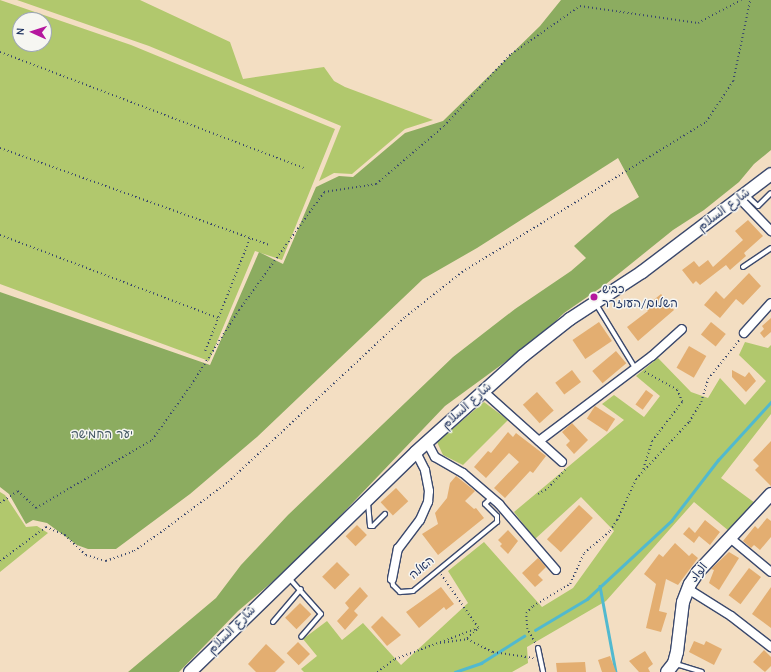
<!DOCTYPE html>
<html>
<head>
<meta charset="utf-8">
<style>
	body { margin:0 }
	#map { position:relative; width:771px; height:672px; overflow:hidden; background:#f3dec2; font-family:"Comic Neue","Playpen Sans Arabic","Playpen Sans Hebrew",sans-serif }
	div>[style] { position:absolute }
	.green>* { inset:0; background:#b1c86d }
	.forest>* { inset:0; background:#8cac60 }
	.stream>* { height:2.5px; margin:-1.25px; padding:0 1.25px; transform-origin:1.25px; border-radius:1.25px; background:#51b9cf }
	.building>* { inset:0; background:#e3ae71; transform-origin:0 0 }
	.path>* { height:1.5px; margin-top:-0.75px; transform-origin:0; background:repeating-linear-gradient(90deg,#3b496d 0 1px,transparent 0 4px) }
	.roads { filter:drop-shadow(1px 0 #3b496d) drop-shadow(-1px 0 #3b496d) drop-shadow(0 1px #3b496d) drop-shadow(0 -1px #3b496d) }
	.lane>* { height:4px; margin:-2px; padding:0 2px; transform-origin:2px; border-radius:2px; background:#fff }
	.street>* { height:8px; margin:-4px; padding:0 4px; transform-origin:4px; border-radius:4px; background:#fff }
	.secondary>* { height:12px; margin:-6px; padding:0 6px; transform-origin:6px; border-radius:6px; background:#fff }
	.dots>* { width:11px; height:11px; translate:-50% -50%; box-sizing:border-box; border:2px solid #f6f6f2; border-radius:50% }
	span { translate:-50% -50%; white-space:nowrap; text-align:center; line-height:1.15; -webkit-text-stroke:3px #f6f6f2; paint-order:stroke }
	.street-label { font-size:12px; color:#1b2f5e }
	.poi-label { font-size:12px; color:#1b2f5e }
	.left { translate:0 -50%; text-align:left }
	.park-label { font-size:12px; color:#405562 }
	.north { position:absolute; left:12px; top:12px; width:40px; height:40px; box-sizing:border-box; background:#f6f6f2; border:1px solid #9ea6b7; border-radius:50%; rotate:273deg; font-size:11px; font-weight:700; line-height:16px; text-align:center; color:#1b2f5e }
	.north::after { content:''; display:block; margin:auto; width:14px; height:18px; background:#b5179e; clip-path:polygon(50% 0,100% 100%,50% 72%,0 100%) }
</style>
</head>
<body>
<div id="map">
	<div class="green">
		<div style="clip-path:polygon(evenodd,0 0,131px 45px,335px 129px,282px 260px,255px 251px,209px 361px,0 284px,0 0,20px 20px,44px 20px,44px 44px,20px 44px,20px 20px)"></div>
		<div style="clip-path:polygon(17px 0,140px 0,230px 42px,243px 79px,324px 67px,334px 81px,345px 87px,433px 120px,405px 129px,352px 174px,334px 173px,319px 181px,341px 126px,149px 46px)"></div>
		<div style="clip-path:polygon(745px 342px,768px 348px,771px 345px,771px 414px,721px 478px,755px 503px,729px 531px,694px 502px,606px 601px,527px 647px,528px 663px,512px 672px,304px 672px,301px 669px,317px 656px,303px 639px,327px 621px,342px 640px,363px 623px,401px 665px,468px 603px,448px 571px,484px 542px,542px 607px,573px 588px,614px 531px,581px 497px,535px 539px,514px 512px,624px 420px,602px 404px,614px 395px,644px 417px,660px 396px,636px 376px,658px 358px,691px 392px,708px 398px,720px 378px,745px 405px,766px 381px,739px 355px)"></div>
		<div style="clip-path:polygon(484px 402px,508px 420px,463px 465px,443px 455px,437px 442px)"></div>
		<div style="clip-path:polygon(0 492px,5px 495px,26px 527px,37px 526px,48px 533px,0 572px)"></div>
	</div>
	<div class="forest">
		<div style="clip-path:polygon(561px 0,771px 0,771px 150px,754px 164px,739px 182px,704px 210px,673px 230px,606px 284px,564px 313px,538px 338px,445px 406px,298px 560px,238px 611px,179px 672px,128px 672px,216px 598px,241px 565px,288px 515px,453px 357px,515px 309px,571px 271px,586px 258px,574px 246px,611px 214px,639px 197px,618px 158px,477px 248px,423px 279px,257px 437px,190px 494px,116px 549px,88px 549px,77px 545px,47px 523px,33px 520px,26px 524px,9px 494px,0 487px,0 292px,210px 365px,259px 252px,283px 264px,316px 187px,339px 176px,353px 177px,405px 133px,443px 121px,540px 26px)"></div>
	</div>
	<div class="stream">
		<div style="left:600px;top:586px;width:87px;rotate:79.5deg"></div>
		<div style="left:535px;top:630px;width:61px;rotate:-30.8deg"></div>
		<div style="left:587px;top:599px;width:115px;rotate:-42.9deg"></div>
		<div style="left:671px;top:521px;width:77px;rotate:-52.4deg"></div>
		<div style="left:718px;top:460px;width:79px;rotate:-47.6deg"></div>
		<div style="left:455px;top:672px;width:28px;rotate:-19deg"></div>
		<div style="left:481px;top:663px;width:51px;rotate:-32.1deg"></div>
	</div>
	<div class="building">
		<div style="clip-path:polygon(748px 220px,763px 236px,744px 253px,746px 256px,730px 270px,726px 265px,700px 285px,696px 281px,693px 284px,682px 270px,694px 261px,699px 267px,708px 260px,713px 267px,743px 240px,735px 231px)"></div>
		<div style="clip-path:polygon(749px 273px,761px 286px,743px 305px,736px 299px,720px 318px,704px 305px,716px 291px,724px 299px)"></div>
		<div style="clip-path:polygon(661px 294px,674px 310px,638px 341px,627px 327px,648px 311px,645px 307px)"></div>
		<div style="clip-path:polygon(771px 318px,771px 332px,764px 338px,760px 333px,764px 329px,762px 326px)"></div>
		<div style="left:599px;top:322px;width:23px;height:32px;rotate:56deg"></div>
		<div style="left:711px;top:322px;width:19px;height:16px;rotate:39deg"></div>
		<div style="left:689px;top:346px;width:20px;height:25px;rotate:30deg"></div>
		<div style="left:616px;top:351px;width:16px;height:31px;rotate:50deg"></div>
		<div style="left:572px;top:370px;width:15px;height:21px;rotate:53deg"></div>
		<div style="clip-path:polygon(732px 370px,745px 377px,749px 372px,756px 381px,746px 392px,732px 377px)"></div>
		<div style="left:646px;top:390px;width:9px;height:18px;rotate:36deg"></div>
		<div style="left:537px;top:392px;width:25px;height:19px;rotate:48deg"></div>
		<div style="left:595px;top:406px;width:24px;height:15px;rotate:33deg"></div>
		<div style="clip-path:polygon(572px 423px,588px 440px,574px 454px,566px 445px,570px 441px,562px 432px)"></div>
		<div style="clip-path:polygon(508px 432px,513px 437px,516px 433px,546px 456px,533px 473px,530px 471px,505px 498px,494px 488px,519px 462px,509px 453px,486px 478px,474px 467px,488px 451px,491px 453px)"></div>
		<div style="clip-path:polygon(771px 441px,771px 486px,755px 470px,759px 466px,753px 460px)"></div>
		<div style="clip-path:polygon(456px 476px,475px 491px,465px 501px,474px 509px,476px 508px,484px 518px,438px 555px,422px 534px,438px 524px,435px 513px,447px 498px,450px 483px)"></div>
		<div style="left:396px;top:488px;width:18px;height:21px;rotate:47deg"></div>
		<div style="left:579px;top:505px;width:19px;height:47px;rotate:43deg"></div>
		<div style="clip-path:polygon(767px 518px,771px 521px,771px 537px,760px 550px,754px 545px,751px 548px,743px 541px,755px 526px,758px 529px)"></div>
		<div style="clip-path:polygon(705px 520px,720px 532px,710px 545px,699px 536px,694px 543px,683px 534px,689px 527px,695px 533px)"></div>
		<div style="left:357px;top:525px;width:14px;height:16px;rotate:45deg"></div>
		<div style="clip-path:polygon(508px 530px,518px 541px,508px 554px,500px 546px,502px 544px,498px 540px)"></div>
		<div style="clip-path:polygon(675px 543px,689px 556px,692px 553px,698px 558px,678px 585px,666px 579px,659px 611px,667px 613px,661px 632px,646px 628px,656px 584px,644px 574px,659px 554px,663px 557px)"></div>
		<div style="clip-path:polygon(729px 552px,739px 558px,719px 590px,709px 583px,714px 570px,711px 569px)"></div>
		<div style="clip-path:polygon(538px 558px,546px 567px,538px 575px,543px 580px,535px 587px,522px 573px)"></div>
		<div style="left:337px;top:562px;width:18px;height:21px;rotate:45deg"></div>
		<div style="left:749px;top:568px;width:15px;height:34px;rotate:37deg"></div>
		<div style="clip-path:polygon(360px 587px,368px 596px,354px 611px,358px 615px,345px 630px,337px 621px,349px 608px,345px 603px)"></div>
		<div style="clip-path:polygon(441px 587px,454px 604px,446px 610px,444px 607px,419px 628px,406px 612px)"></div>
		<div style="clip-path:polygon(771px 587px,771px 628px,752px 614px)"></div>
		<div style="left:300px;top:603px;width:16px;height:21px;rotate:45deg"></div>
		<div style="clip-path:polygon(382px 616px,401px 635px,387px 646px,371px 627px)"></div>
		<div style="clip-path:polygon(694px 641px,704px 645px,706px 641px,722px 649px,714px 665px,689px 652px)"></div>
		<div style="left:298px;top:642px;width:17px;height:16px;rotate:45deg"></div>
		<div style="clip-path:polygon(266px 644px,285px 662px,275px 672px,256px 672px,248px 664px)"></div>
		<div style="clip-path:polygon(764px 650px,771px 657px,771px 666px,765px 672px,753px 662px)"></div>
		<div style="clip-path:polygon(645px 651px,653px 664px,648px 668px,650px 672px,639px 672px,629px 661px)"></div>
		<div style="clip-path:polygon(610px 656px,616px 672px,602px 672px,598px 660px)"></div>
		<div style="clip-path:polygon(585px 662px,586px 672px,557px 672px,556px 663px)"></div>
	</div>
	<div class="path">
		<div style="left:0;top:52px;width:325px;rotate:20.9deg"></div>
		<div style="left:0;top:148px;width:286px;rotate:19.8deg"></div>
		<div style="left:0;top:235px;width:234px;rotate:20.8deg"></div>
		<div style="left:205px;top:351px;width:122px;rotate:-68.3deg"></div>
		<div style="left:643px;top:469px;width:29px;rotate:-72deg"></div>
		<div style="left:652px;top:441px;width:49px;rotate:-52.4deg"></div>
		<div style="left:682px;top:402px;width:13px;rotate:-113deg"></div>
		<div style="left:677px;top:390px;width:38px;rotate:-151deg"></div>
		<div style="left:538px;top:494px;width:12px;rotate:-31deg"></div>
		<div style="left:548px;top:488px;width:25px;rotate:-47deg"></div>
		<div style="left:0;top:503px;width:22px;rotate:-34deg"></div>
		<div style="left:18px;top:491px;width:25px;rotate:43deg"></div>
		<div style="left:36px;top:508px;width:134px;rotate:-30.4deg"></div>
		<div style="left:152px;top:440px;width:67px;rotate:-54.7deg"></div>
		<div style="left:191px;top:385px;width:89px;rotate:-57.4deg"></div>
		<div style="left:239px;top:310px;width:145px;rotate:-54.2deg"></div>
		<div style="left:324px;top:192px;width:53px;rotate:-8.7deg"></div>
		<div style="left:376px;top:184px;width:89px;rotate:-40.5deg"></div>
		<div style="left:444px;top:126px;width:98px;rotate:-47.1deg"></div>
		<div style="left:511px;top:54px;width:84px;rotate:-34.8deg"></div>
		<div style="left:580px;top:6px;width:119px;rotate:8.2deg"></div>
		<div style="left:698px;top:23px;width:49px;rotate:-28.1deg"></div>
		<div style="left:0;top:561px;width:57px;rotate:-36.5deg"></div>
		<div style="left:46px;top:527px;width:21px;rotate:23deg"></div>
		<div style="left:65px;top:535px;width:29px;rotate:44deg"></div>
		<div style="left:86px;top:555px;width:21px;rotate:17deg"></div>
		<div style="left:106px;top:561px;width:30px;rotate:-20deg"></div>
		<div style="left:134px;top:551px;width:38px;rotate:-35deg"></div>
		<div style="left:165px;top:529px;width:79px;rotate:-36.7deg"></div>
		<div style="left:228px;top:482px;width:242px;rotate:-43deg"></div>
		<div style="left:405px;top:317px;width:73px;rotate:-38.3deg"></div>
		<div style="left:462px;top:272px;width:286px;rotate:-31.6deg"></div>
		<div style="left:706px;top:122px;width:49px;rotate:-56.6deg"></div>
		<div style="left:733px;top:81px;width:83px;rotate:-78.1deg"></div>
		<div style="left:477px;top:630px;width:13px;rotate:138deg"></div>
		<div style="left:467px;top:639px;width:29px;rotate:27deg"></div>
		<div style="left:493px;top:652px;width:41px;rotate:8.3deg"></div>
		<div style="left:440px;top:643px;width:27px;rotate:-8deg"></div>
		<div style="left:535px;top:643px;width:16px;rotate:-120deg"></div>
		<div style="left:527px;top:629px;width:16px;rotate:-94deg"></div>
		<div style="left:526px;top:613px;width:10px;rotate:-45deg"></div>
		<div style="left:533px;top:606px;width:43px;rotate:-30.7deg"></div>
		<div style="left:570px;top:584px;width:34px;rotate:-66deg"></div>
		<div style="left:584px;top:553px;width:34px;rotate:-40deg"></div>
		<div style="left:610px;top:531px;width:13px;rotate:-58deg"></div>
		<div style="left:617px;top:520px;width:45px;rotate:-65.1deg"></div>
		<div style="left:636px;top:479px;width:78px;rotate:-47.1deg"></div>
		<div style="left:689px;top:422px;width:23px;rotate:-59deg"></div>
		<div style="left:701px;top:402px;width:24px;rotate:-73deg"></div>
		<div style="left:708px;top:379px;width:51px;rotate:-51.3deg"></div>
		<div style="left:377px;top:672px;width:22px;rotate:-36deg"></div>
		<div style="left:395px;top:659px;width:89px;rotate:-20.5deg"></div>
		<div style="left:478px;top:628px;width:65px;rotate:-124.9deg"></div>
	</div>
	<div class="roads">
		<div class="lane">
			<div style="left:746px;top:195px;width:16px;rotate:43deg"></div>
			<div style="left:758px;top:206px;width:18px;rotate:-45deg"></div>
			<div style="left:743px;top:267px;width:34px;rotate:-34deg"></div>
			<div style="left:596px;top:304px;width:75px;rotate:58.6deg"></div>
			<div style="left:368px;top:503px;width:23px;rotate:85deg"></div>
			<div style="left:370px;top:526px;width:3px"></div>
			<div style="left:373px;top:526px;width:17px;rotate:-45deg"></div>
			<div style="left:289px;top:578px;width:48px;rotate:48.4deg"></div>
			<div style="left:321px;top:614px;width:30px;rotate:131deg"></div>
			<div style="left:392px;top:579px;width:6px;rotate:81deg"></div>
			<div style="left:393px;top:585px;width:10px;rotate:45deg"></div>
			<div style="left:400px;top:592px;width:13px;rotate:-4deg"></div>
			<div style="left:413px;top:591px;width:109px;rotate:-39.4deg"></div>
			<div style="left:497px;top:522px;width:6px;rotate:-90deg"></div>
			<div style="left:497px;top:516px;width:17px;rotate:-135deg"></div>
			<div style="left:485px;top:504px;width:8px;rotate:-45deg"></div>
			<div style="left:273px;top:622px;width:43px;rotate:-49.7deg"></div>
			<div style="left:538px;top:648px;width:25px;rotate:78deg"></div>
			<div style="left:676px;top:664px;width:27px;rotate:17deg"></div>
		</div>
		<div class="street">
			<div style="left:740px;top:199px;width:45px;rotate:45.9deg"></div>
			<div style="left:744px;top:333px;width:40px;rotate:-48deg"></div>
			<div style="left:483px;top:391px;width:106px;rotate:41.9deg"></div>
			<div style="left:539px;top:441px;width:141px;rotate:-37deg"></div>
			<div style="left:652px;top:356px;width:40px;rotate:-42deg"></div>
			<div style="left:427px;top:442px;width:17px;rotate:62deg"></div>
			<div style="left:435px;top:457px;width:32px;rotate:30deg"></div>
			<div style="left:463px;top:473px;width:48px;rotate:40.7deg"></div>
			<div style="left:499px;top:504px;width:87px;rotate:49.2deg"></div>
			<div style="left:730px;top:538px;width:53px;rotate:39.7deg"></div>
			<div style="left:392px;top:579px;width:31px;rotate:-79deg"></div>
			<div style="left:398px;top:549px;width:36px;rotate:-53deg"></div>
			<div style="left:420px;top:520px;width:20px;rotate:-66deg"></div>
			<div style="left:428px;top:502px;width:11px;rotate:-85deg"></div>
			<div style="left:429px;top:491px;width:21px;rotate:-101deg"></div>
			<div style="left:425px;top:470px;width:20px;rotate:-117deg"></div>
			<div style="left:688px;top:589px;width:51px;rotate:32.1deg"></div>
			<div style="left:731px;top:616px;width:51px;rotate:37.8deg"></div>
		</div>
		<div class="secondary">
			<div style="left:190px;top:672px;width:315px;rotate:-44.2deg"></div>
			<div style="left:416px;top:452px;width:144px;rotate:-41.9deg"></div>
			<div style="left:523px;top:356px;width:60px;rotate:-38.2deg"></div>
			<div style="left:570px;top:319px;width:86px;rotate:-33.1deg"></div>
			<div style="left:642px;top:272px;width:162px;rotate:-37.2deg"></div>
			<div style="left:667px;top:672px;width:11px;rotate:-52deg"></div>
			<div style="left:674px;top:663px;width:11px;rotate:-75deg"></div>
			<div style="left:677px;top:652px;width:50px;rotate:-83.2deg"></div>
			<div style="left:683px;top:602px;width:19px;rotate:-69deg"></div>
			<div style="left:690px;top:584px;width:14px;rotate:-56deg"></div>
			<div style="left:698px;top:572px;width:107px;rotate:-46.9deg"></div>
		</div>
	</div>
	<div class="dots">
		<div style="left:594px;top:297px;background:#b5179e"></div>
	</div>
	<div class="street-label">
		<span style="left:724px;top:210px;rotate:-37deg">شارع السلام</span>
		<span style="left:467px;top:406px;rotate:-42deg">شارع السلام</span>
		<span style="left:422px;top:568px;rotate:-40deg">האלה</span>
		<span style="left:699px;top:573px;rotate:-52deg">الواد</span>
		<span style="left:232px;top:630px;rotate:-45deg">شارع السلام</span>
	</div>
	<div class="poi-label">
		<span class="left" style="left:602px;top:297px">כביש<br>השלום/העוזרר</span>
	</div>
	<div class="park-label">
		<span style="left:102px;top:435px">יער החמישה</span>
	</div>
	<div class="north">N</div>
</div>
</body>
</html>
